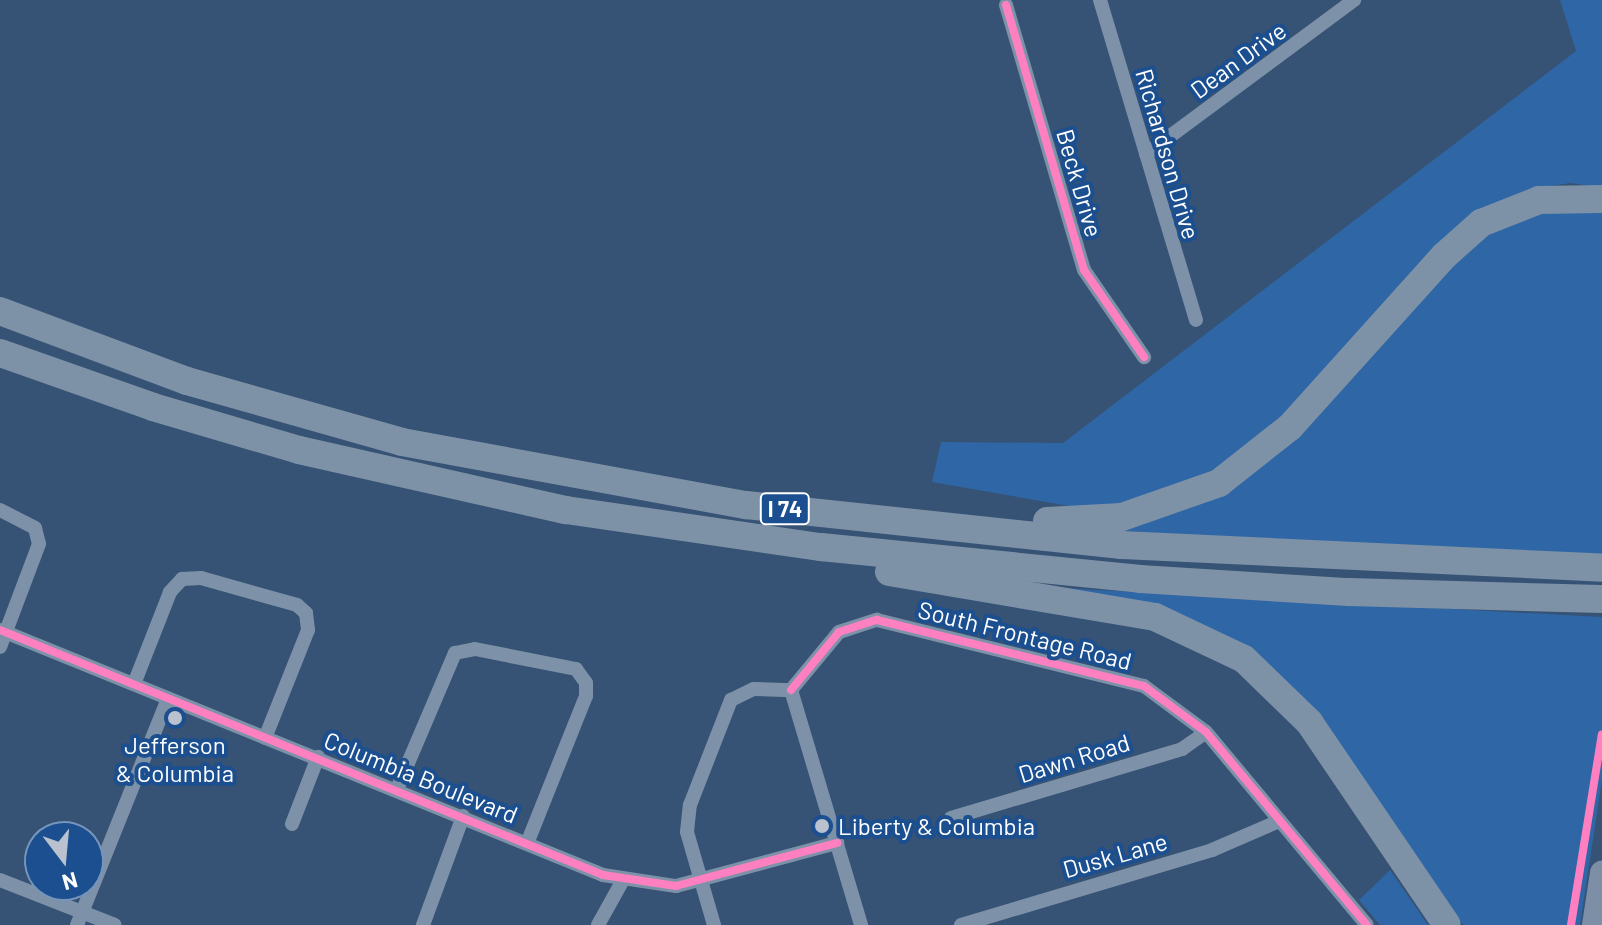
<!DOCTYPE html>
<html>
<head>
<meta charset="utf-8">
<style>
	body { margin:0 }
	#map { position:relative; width:1602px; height:925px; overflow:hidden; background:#365274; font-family:Barlow,sans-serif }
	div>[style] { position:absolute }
	.green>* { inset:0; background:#2f66a5 }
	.street>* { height:14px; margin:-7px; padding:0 7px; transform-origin:7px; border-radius:7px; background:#7d92a8 }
	.primary>* { height:24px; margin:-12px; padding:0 12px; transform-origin:12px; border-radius:12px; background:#7d8ea7 }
	.highway>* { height:28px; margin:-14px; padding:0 14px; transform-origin:14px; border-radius:14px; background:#7e92a7 }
	.cycleway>* { height:8px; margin:-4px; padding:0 4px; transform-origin:4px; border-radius:4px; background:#ff80c0 }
	.dots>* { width:22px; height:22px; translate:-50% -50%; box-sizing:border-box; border:4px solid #1b4f8f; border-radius:50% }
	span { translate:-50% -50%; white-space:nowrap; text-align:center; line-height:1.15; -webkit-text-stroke:8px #1b4f8f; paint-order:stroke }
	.shield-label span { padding:2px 6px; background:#1b4f8f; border:2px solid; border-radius:6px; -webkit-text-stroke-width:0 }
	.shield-label { font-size:22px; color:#fff; font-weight:700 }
	.street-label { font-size:24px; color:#fff }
	.poi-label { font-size:24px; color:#fff }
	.left { translate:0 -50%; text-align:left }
	.north { position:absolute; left:24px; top:821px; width:80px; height:80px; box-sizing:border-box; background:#1b4f8f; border:2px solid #7695bc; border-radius:50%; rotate:164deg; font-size:22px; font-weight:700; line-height:32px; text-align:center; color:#fff }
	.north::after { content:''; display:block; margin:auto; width:28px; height:36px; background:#b9c2ce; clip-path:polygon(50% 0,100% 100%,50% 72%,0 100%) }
</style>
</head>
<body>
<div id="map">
	<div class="green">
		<div style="clip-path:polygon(1560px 0,1602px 0,1602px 188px,1571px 183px,1532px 189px,1297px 405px,1206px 479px,1103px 512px,932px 482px,941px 442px,1063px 443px,1576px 51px)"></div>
		<div style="clip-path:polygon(1602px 207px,1602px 554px,1442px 551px,1112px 530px,1200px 503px,1466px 245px,1527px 211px)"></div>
		<div style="clip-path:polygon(1060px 588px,1602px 617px,1602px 780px,1580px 925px,1464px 925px,1449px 913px,1279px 678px)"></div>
		<div style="clip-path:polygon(1390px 870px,1426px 922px,1429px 925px,1380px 925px,1359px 900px)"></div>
	</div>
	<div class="street">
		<div style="left:1100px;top:0;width:334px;rotate:73.3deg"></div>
		<div style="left:1006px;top:5px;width:276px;rotate:73.6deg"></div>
		<div style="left:1084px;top:270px;width:106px;rotate:55.4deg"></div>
		<div style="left:1146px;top:154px;width:259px;rotate:-36.5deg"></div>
		<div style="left:0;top:510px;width:39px;rotate:27deg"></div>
		<div style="left:35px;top:528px;width:16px;rotate:76deg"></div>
		<div style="left:39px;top:544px;width:110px;rotate:110.7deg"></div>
		<div style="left:0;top:630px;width:651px;rotate:22.11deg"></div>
		<div style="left:603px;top:875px;width:74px;rotate:8.6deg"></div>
		<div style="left:676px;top:886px;width:167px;rotate:-15deg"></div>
		<div style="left:134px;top:684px;width:99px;rotate:-68.6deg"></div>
		<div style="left:170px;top:592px;width:18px;rotate:-47deg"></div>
		<div style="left:182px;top:579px;width:19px;rotate:-3deg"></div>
		<div style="left:201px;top:578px;width:100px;rotate:15.7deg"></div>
		<div style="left:297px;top:605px;width:12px;rotate:42deg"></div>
		<div style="left:306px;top:613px;width:17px;rotate:83deg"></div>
		<div style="left:308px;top:630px;width:116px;rotate:111.7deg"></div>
		<div style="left:791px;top:690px;width:75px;rotate:-50.4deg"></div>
		<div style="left:839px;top:632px;width:40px;rotate:-18deg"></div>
		<div style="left:877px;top:620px;width:275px;rotate:13.9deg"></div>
		<div style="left:1144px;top:686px;width:77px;rotate:36.6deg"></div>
		<div style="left:1206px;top:732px;width:251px;rotate:50.2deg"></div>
		<div style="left:791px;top:690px;width:245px;rotate:73.4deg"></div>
		<div style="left:397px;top:789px;width:148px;rotate:-66.9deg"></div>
		<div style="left:455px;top:653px;width:20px;rotate:-11deg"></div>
		<div style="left:475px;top:649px;width:103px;rotate:11.2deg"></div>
		<div style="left:576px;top:669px;width:17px;rotate:54deg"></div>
		<div style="left:586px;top:683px;width:13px;rotate:90deg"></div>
		<div style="left:586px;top:696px;width:156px;rotate:111.8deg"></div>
		<div style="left:951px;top:818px;width:241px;rotate:-16.6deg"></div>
		<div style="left:1182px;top:749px;width:29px;rotate:-35deg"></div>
		<div style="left:292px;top:824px;width:72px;rotate:-68.8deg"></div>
		<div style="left:0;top:880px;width:123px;rotate:21.4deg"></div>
		<div style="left:77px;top:925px;width:244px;rotate:-68.1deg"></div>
		<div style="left:423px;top:925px;width:116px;rotate:-69.8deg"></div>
		<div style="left:598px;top:925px;width:51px;rotate:-60.9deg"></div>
		<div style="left:714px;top:925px;width:97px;rotate:-106.2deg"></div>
		<div style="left:687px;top:832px;width:27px;rotate:-84deg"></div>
		<div style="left:690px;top:805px;width:113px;rotate:-68.7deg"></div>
		<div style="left:731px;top:700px;width:25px;rotate:-26deg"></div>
		<div style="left:754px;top:689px;width:37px;rotate:2deg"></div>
		<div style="left:961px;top:925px;width:262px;rotate:-16.6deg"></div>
		<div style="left:1212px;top:850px;width:73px;rotate:-23.4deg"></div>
	</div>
	<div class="primary">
		<div style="left:1594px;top:925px;width:53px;rotate:-81.3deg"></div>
	</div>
	<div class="highway">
		<div style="left:0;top:311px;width:200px;rotate:20.5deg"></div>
		<div style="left:187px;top:381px;width:223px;rotate:15.8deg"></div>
		<div style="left:402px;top:442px;width:350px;rotate:10.4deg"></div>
		<div style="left:746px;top:505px;width:378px;rotate:6.1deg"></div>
		<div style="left:1122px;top:545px;width:481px;rotate:2.7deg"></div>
		<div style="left:0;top:353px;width:162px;rotate:19.4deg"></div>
		<div style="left:153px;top:407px;width:152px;rotate:16.4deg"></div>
		<div style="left:299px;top:450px;width:274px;rotate:12.7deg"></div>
		<div style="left:566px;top:510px;width:258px;rotate:8.3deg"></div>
		<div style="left:821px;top:547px;width:321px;rotate:5.7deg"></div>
		<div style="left:1140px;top:579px;width:209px;rotate:3.6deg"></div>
		<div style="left:1349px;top:592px;width:253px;rotate:1.6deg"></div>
		<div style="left:1047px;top:521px;width:75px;rotate:-3.1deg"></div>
		<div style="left:1122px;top:517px;width:103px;rotate:-19.3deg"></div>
		<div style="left:1219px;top:483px;width:90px;rotate:-38.3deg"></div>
		<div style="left:1290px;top:427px;width:230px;rotate:-48deg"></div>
		<div style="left:1444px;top:256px;width:50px;rotate:-41.7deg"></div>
		<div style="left:1481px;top:223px;width:62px;rotate:-21.6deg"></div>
		<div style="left:1539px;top:200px;width:63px;rotate:-0.9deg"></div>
		<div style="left:889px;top:572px;width:270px;rotate:9.6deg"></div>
		<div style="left:1155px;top:617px;width:98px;rotate:25.3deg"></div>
		<div style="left:1244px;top:659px;width:91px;rotate:44.1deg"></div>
		<div style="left:1309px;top:722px;width:245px;rotate:55.8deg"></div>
	</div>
	<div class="cycleway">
		<div style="left:1006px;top:5px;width:276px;rotate:73.6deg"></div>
		<div style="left:1084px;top:270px;width:106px;rotate:55.4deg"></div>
		<div style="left:0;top:630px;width:651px;rotate:22.11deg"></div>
		<div style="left:603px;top:875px;width:74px;rotate:8.6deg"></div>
		<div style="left:676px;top:886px;width:167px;rotate:-15deg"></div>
		<div style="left:791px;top:690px;width:75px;rotate:-50.4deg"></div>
		<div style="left:839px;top:632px;width:40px;rotate:-18deg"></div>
		<div style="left:877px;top:620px;width:275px;rotate:13.9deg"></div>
		<div style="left:1144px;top:686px;width:77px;rotate:36.6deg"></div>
		<div style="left:1206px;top:732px;width:251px;rotate:50.2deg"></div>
		<div style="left:1571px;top:925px;width:193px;rotate:-80.8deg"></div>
	</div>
	<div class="dots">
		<div style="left:175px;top:718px;background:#b9c2ce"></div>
		<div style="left:822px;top:826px;background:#b9c2ce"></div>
	</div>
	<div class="shield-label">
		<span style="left:785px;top:509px">I 74</span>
	</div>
	<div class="street-label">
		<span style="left:1238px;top:60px;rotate:-36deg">Dean Drive</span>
		<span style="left:1168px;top:154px;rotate:74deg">Richardson Drive</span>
		<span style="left:1080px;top:183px;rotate:74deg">Beck Drive</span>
		<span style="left:1025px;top:635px;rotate:14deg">South Frontage Road</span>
		<span style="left:1074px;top:758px;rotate:-17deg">Dawn Road</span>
		<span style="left:421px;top:777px;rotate:22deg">Columbia Boulevard</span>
		<span style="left:1115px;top:855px;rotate:-16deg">Dusk Lane</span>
	</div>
	<div class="poi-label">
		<span style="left:175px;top:759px">Jefferson<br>&amp; Columbia</span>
		<span class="left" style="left:838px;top:826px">Liberty &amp; Columbia</span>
	</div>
	<div class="north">N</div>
</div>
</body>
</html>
